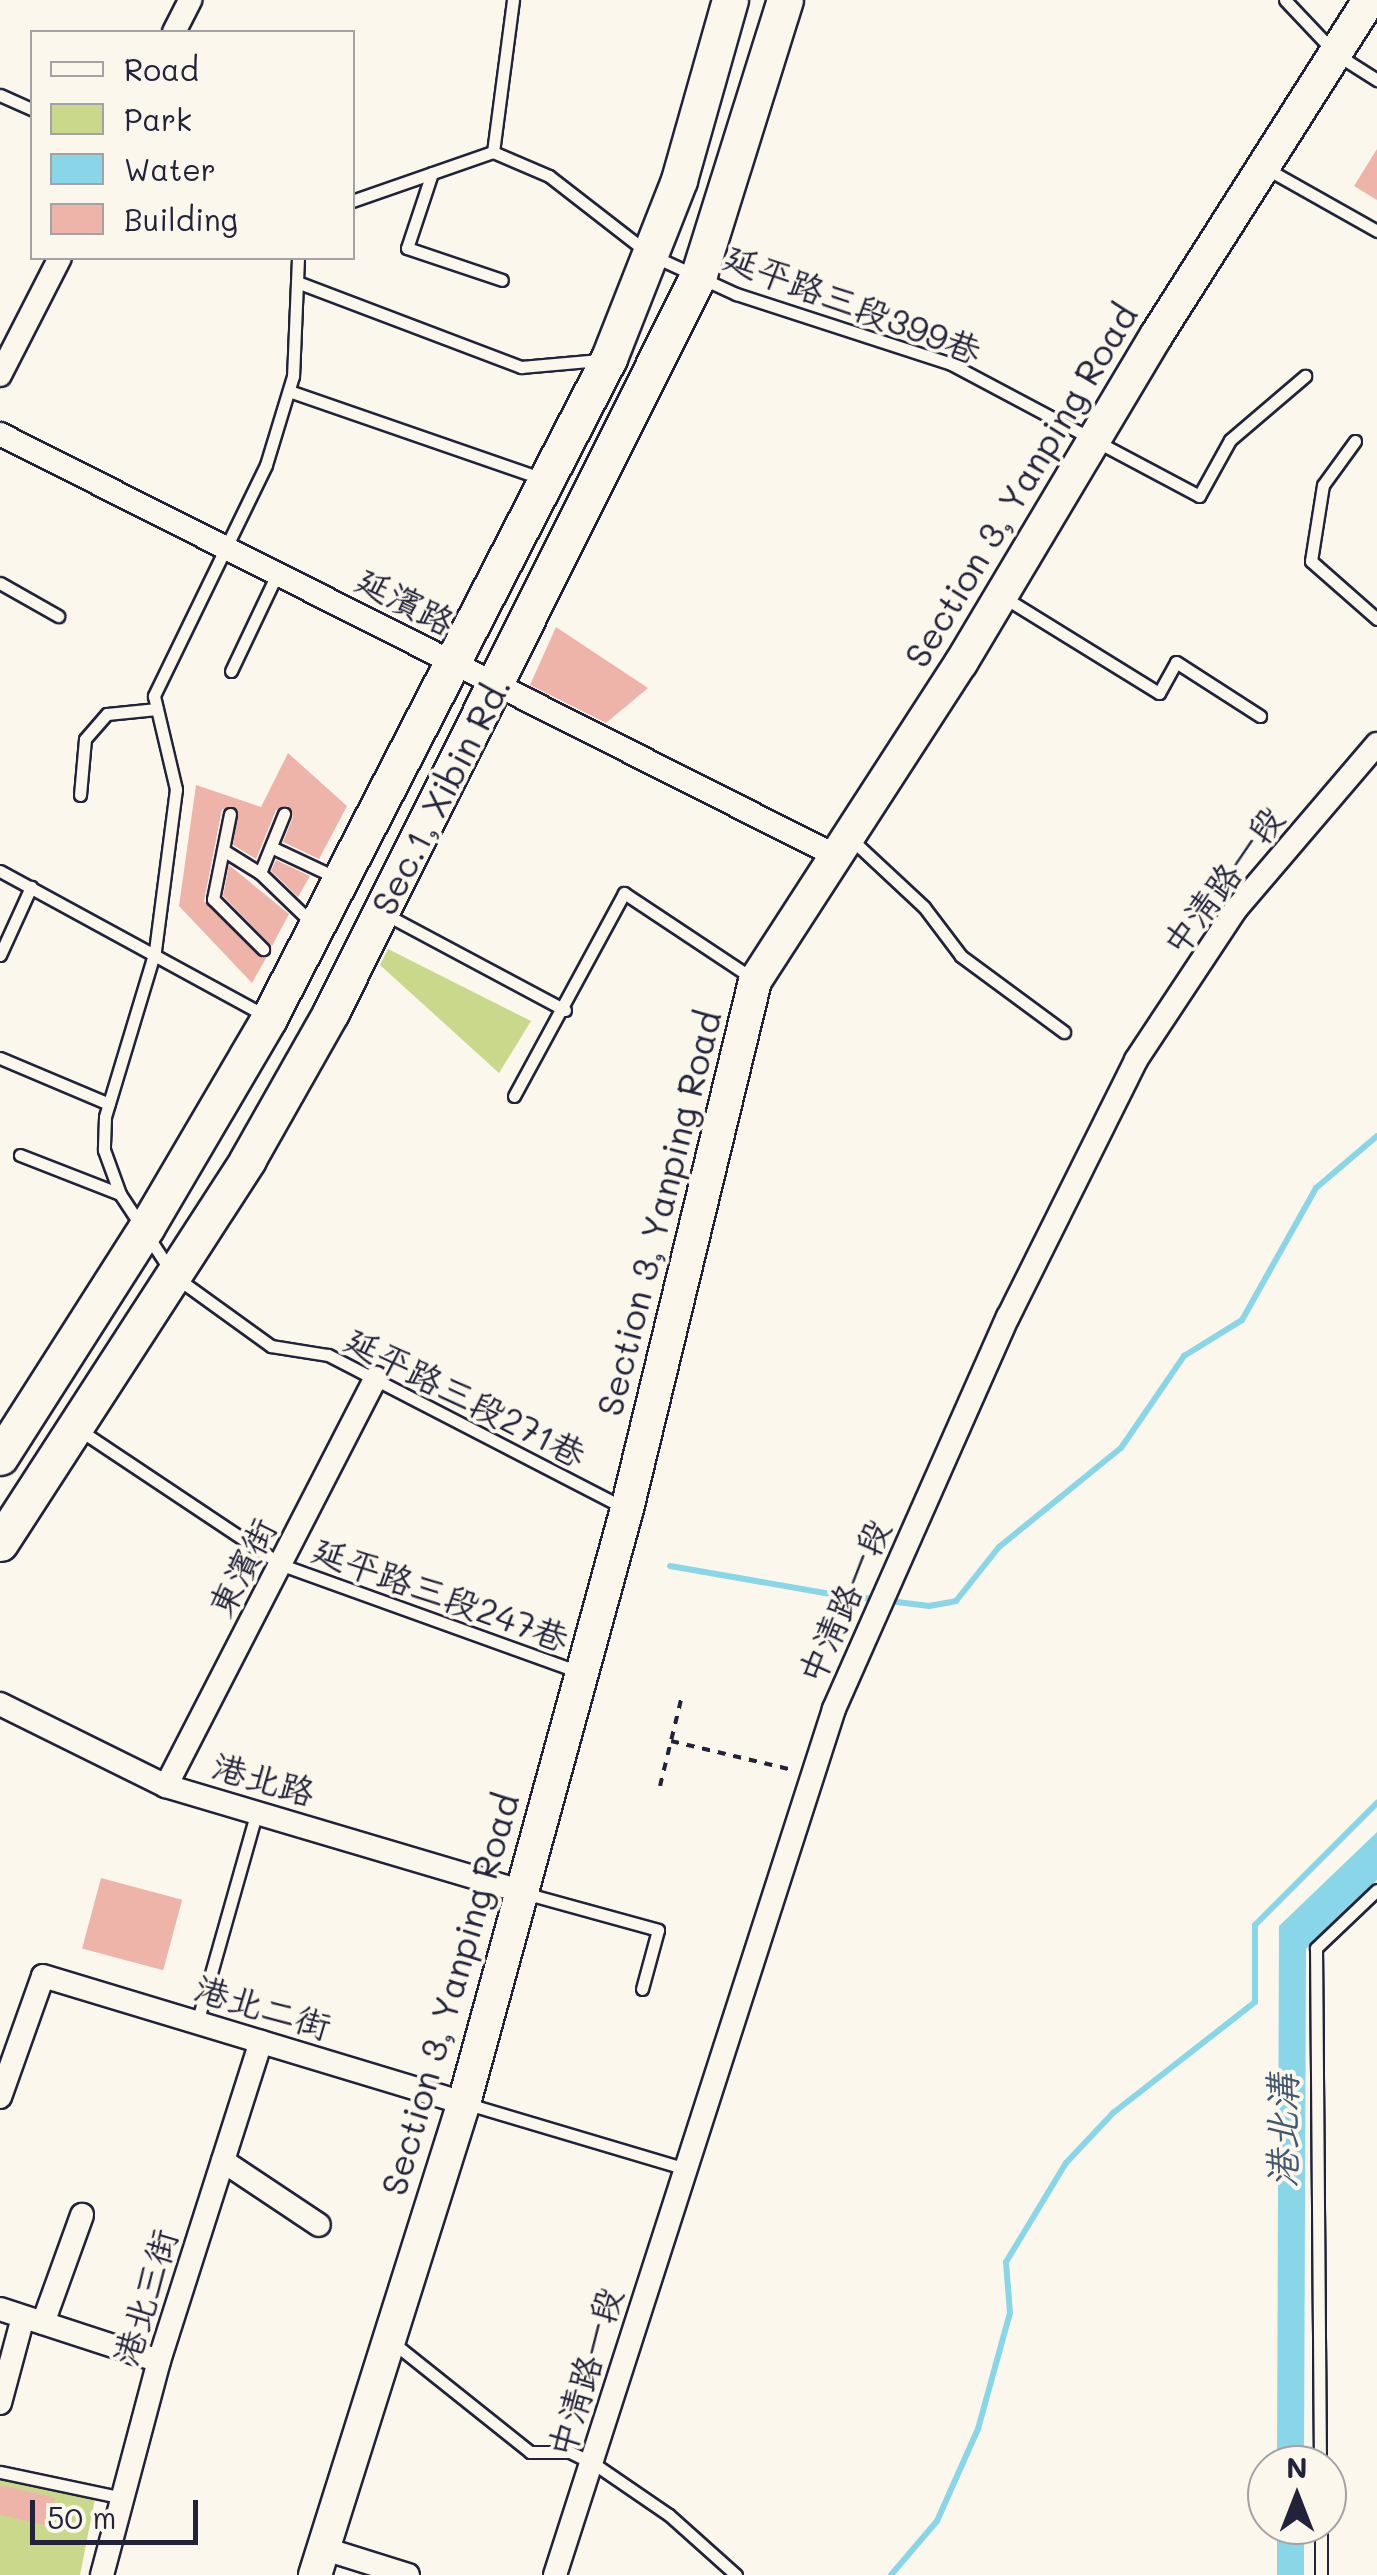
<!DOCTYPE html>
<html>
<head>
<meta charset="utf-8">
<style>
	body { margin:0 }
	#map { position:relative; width:1377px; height:2575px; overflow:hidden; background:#fbf7ec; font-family:Mali,"LXGW WenKai TC",sans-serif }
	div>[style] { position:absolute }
	.green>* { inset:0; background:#c9d88b }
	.water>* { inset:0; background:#89d6e8; transform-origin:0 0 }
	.stream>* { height:6px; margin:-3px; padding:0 3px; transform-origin:3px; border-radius:3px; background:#89d6e8 }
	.building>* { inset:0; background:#eeb4a9; transform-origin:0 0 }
	.path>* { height:4px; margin-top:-2px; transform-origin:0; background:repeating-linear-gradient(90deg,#22223b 0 8px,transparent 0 16px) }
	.roads { filter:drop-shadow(2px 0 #22223b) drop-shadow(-2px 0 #22223b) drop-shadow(0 2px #22223b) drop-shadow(0 -2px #22223b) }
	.lane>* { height:11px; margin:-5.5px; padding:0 5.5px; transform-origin:5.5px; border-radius:5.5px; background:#fbf7ec }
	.street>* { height:22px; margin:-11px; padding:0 11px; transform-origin:11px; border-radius:11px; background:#fbf7ec }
	.secondary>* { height:32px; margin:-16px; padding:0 16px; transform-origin:16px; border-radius:16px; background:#fbf7ec }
	.primary>* { height:35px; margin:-17.5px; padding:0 17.5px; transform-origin:17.5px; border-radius:17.5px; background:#fbf7ec }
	span { translate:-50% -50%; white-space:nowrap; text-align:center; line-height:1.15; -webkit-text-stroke:8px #fbf7ec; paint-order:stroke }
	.street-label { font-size:35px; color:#22223b }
	.water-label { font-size:38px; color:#41586f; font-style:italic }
	.legend { position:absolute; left:30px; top:30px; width:325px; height:230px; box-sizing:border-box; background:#fbf7ec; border:2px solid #a4a2a5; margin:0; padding:12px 18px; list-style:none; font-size:30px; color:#22223b }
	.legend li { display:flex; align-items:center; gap:20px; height:50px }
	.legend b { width:50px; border:2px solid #a4a2a5 }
	.north { position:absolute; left:1247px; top:2445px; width:100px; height:100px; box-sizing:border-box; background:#fbf7ec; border:2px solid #a4a2a5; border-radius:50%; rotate:0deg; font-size:28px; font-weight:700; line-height:40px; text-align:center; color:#22223b }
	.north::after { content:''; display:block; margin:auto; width:35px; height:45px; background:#22223b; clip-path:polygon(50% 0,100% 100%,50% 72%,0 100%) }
	.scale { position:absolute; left:30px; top:2500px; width:168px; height:45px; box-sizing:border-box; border:5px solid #22223b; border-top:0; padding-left:12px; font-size:30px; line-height:35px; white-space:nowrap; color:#22223b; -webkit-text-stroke:8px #fbf7ec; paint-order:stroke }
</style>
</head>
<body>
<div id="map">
	<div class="green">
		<div style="clip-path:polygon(388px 949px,531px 1021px,499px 1073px,380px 965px)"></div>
		<div style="clip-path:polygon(0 2480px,95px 2499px,80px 2575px,0 2575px)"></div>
	</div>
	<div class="water">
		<div style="clip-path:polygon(1377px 1832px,1377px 1880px,1306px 1949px,1304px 2465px,1277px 2465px,1279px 1926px)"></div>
		<div style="left:1277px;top:2525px;width:27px;height:50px"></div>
	</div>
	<div class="stream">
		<div style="left:670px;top:1566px;width:157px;rotate:9.9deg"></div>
		<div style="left:825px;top:1593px;width:105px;rotate:7.1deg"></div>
		<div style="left:929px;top:1606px;width:27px;rotate:-10deg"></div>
		<div style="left:956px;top:1601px;width:69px;rotate:-51.5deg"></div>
		<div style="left:999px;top:1547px;width:157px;rotate:-39.1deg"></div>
		<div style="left:1121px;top:1448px;width:112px;rotate:-55.6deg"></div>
		<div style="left:1184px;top:1356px;width:68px;rotate:-31.8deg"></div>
		<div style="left:1242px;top:1320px;width:151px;rotate:-60.7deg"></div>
		<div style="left:1316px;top:1188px;width:80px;rotate:-40.4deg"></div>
		<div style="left:891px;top:2575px;width:71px;rotate:-49.6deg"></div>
		<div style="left:937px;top:2521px;width:101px;rotate:-66deg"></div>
		<div style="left:978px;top:2429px;width:120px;rotate:-74.6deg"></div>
		<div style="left:1010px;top:2313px;width:51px;rotate:-94.5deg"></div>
		<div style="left:1006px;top:2262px;width:116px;rotate:-58.8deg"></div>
		<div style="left:1066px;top:2163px;width:69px;rotate:-46.8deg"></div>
		<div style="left:1113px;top:2113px;width:180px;rotate:-38deg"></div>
		<div style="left:1255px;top:2002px;width:77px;rotate:-90deg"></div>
		<div style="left:1255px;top:1925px;width:173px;rotate:-45deg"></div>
	</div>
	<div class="building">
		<div style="clip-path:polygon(1377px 149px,1377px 200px,1354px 186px)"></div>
		<div style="clip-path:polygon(556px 627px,648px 688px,606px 723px,530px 685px)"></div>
		<div style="clip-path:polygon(288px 753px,347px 806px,319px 859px,283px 842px,293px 817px,288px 806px,276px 810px,256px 859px,233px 845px,238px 810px,222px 809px,204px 901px,266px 958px,252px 983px,179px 906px,196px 785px,261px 807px)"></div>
		<div style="clip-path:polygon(276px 860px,310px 876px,298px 897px,271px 871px)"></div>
		<div style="clip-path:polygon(229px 865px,289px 914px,272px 946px,223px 896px)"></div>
		<div style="left:101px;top:1878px;width:84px;height:73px;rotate:15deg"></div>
		<div style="left:0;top:2485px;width:57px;height:29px;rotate:13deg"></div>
	</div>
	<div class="path">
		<div style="left:671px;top:1741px;width:125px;rotate:13.4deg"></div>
		<div style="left:660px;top:1786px;width:89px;rotate:-76.3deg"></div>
	</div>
	<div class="roads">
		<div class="lane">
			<div style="left:1285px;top:0;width:74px;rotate:46.6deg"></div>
			<div style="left:1336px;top:54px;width:49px;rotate:32.4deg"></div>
			<div style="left:0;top:95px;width:35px;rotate:24deg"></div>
			<div style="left:493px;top:152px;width:153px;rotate:-82.5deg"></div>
			<div style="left:1267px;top:169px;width:126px;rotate:29.4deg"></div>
			<div style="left:432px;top:173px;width:79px;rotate:108.4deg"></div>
			<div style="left:407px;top:248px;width:100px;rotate:18.6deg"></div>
			<div style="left:352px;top:201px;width:149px;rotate:-19.2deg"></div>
			<div style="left:493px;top:152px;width:61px;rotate:23.2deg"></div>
			<div style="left:549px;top:176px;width:129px;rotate:37.8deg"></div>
			<div style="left:651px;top:255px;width:94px;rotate:24.6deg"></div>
			<div style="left:736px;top:294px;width:226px;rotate:18deg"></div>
			<div style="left:951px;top:364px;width:281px;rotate:28deg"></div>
			<div style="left:1199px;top:496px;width:64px;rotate:-61deg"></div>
			<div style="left:1230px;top:440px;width:99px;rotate:-40.5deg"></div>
			<div style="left:298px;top:258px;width:118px;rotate:92.4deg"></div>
			<div style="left:293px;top:376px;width:93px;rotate:106.9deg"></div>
			<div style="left:266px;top:465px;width:257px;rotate:115.9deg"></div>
			<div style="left:154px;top:696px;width:96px;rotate:76.7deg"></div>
			<div style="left:176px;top:789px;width:163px;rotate:97.4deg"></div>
			<div style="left:155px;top:951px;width:173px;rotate:106.8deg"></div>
			<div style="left:105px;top:1117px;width:33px;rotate:92deg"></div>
			<div style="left:104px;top:1150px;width:47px;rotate:70deg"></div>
			<div style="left:120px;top:1194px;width:98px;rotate:56.6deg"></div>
			<div style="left:174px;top:1276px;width:120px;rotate:35.8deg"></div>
			<div style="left:271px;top:1346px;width:58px;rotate:9deg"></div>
			<div style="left:328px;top:1355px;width:332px;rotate:27.3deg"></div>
			<div style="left:297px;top:282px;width:240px;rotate:20.8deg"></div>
			<div style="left:521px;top:367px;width:79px;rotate:-5.1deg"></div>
			<div style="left:289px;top:391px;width:266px;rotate:19.1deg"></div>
			<div style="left:1355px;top:441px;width:54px;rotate:126deg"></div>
			<div style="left:1323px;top:485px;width:77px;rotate:99deg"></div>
			<div style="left:1311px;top:561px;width:88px;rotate:41.3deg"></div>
			<div style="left:0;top:583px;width:67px;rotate:29.6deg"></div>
			<div style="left:1005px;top:598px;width:181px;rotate:31.7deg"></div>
			<div style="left:1159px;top:693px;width:35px;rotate:-61deg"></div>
			<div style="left:1176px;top:662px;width:100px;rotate:32.7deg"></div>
			<div style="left:231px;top:671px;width:107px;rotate:-64.6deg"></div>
			<div style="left:80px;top:795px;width:56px;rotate:-84.9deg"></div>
			<div style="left:85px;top:739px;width:33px;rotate:-49deg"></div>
			<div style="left:107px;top:714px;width:50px;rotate:-5.7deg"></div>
			<div style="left:230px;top:814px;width:87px;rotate:101.3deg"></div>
			<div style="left:213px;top:899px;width:71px;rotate:45deg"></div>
			<div style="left:850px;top:838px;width:101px;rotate:43deg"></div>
			<div style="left:924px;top:907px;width:61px;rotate:52.9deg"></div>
			<div style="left:961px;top:956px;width:128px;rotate:36.4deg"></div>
			<div style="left:271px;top:847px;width:73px;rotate:25.2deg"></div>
			<div style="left:223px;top:850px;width:44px;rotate:31.9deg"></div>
			<div style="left:260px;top:873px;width:64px;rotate:-67.9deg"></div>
			<div style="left:0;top:871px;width:301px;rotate:28.6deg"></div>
			<div style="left:260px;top:873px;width:71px;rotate:43.9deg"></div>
			<div style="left:385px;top:914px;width:204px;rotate:28.1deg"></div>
			<div style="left:0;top:955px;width:75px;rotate:-65.5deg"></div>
			<div style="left:0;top:1058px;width:118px;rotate:22.9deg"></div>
			<div style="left:514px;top:1096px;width:231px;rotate:-61.5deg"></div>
			<div style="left:624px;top:893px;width:154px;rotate:33.6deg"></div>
			<div style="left:20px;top:1155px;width:107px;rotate:21.3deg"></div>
			<div style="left:78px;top:1429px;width:245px;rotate:33.7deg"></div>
			<div style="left:282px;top:1565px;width:317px;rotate:19.8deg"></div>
			<div style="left:524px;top:1893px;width:139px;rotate:15.4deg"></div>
			<div style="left:658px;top:1930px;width:61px;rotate:105.2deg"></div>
			<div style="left:197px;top:2023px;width:220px;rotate:-74.2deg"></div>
			<div style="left:468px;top:2104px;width:224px;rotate:16.6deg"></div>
			<div style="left:391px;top:2341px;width:178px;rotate:38.6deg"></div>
			<div style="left:530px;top:2452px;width:40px"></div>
			<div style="left:570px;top:2452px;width:25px;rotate:26deg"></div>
			<div style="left:593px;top:2463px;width:92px;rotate:34.4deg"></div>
			<div style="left:669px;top:2515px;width:90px;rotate:41.8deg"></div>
			<div style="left:1320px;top:2465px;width:517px;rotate:-90.44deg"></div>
			<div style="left:1316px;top:1948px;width:84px;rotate:-43.6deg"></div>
			<div style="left:0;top:2472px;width:126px;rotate:11.9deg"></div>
			<div style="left:1321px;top:2525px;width:50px;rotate:90deg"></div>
		</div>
		<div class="street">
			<div style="left:174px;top:32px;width:36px;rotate:-63deg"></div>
			<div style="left:0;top:375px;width:131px;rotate:-62.9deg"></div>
			<div style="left:0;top:434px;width:934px;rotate:26.78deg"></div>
			<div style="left:0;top:1704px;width:185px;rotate:26.3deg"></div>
			<div style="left:166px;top:1786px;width:369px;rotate:16.5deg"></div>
			<div style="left:166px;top:1786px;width:459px;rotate:-62.8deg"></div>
			<div style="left:0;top:2097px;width:128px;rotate:-70.4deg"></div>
			<div style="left:43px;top:1976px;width:440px;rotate:16.8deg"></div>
			<div style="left:223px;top:2161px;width:115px;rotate:33.7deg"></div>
			<div style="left:0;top:2309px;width:167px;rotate:18.1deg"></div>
			<div style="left:43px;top:2323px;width:115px;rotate:-70.1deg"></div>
			<div style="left:0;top:2403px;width:89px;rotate:-75deg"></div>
			<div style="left:325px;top:2549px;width:87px;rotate:17.4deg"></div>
			<div style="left:102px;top:2575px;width:221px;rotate:-75.1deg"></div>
			<div style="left:159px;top:2361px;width:335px;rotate:-72.3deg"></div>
			<div style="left:555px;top:2575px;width:910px;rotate:-72.14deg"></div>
			<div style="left:834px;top:1709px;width:429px;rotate:-66.1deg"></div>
			<div style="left:1008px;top:1317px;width:287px;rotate:-63.5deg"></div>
			<div style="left:1136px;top:1060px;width:181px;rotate:-56.5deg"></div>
			<div style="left:1236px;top:909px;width:217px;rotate:-49.5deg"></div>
		</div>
		<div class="secondary">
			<div style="left:315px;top:2575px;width:495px;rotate:-72.5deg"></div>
			<div style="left:464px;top:2103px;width:616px;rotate:-74.66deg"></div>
			<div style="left:627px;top:1509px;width:543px;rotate:-76.37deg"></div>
			<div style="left:755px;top:981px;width:379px;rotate:-57.1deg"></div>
			<div style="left:961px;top:663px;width:381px;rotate:-59.2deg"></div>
			<div style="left:1156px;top:336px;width:398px;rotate:-57.6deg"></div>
		</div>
		<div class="primary">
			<div style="left:0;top:1457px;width:272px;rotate:-57.5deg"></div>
			<div style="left:146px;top:1228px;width:243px;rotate:-59.6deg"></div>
			<div style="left:269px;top:1018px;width:742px;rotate:-62.74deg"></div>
			<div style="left:609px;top:358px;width:191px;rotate:-68.5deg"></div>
			<div style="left:679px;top:180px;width:187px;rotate:-74.2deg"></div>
			<div style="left:0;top:1543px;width:457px;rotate:-57.1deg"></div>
			<div style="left:248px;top:1159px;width:169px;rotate:-60.5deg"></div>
			<div style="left:331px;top:1012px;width:825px;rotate:-63.5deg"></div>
			<div style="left:699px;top:274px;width:287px;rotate:-72.6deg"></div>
		</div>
	</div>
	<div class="street-label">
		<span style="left:853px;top:303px;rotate:21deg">延平路三段399巷</span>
		<span style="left:1020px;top:485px;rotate:-59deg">Section 3, Yanping Road</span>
		<span style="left:406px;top:600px;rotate:27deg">延濱路</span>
		<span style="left:440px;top:795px;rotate:-63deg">Sec.1, Xibin Rd.</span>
		<span style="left:1222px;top:880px;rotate:-53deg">中清路一段</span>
		<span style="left:658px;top:1213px;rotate:-76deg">Section 3, Yanping Road</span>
		<span style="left:466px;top:1396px;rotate:27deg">延平路三段271巷</span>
		<span style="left:241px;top:1567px;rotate:-63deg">東濱街</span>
		<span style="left:441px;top:1593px;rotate:20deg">延平路三段247巷</span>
		<span style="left:843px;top:1601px;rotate:-66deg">中清路一段</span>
		<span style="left:264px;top:1778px;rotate:16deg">港北路</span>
		<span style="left:449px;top:1994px;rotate:-74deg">Section 3, Yanping Road</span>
		<span style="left:263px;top:2006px;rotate:17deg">港北二街</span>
		<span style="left:144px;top:2297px;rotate:-73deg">港北三街</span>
		<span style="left:584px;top:2372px;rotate:-73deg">中清路一段</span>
	</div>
	<div class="water-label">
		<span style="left:1282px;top:2131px;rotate:-90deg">港北溝</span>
	</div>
	<ul class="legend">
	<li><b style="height:12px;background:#fbf7ec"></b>Road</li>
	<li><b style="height:28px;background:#c9d88b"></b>Park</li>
	<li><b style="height:28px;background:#89d6e8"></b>Water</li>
	<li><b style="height:28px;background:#eeb4a9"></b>Building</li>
	</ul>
	<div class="north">N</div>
	<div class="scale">50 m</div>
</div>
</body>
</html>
